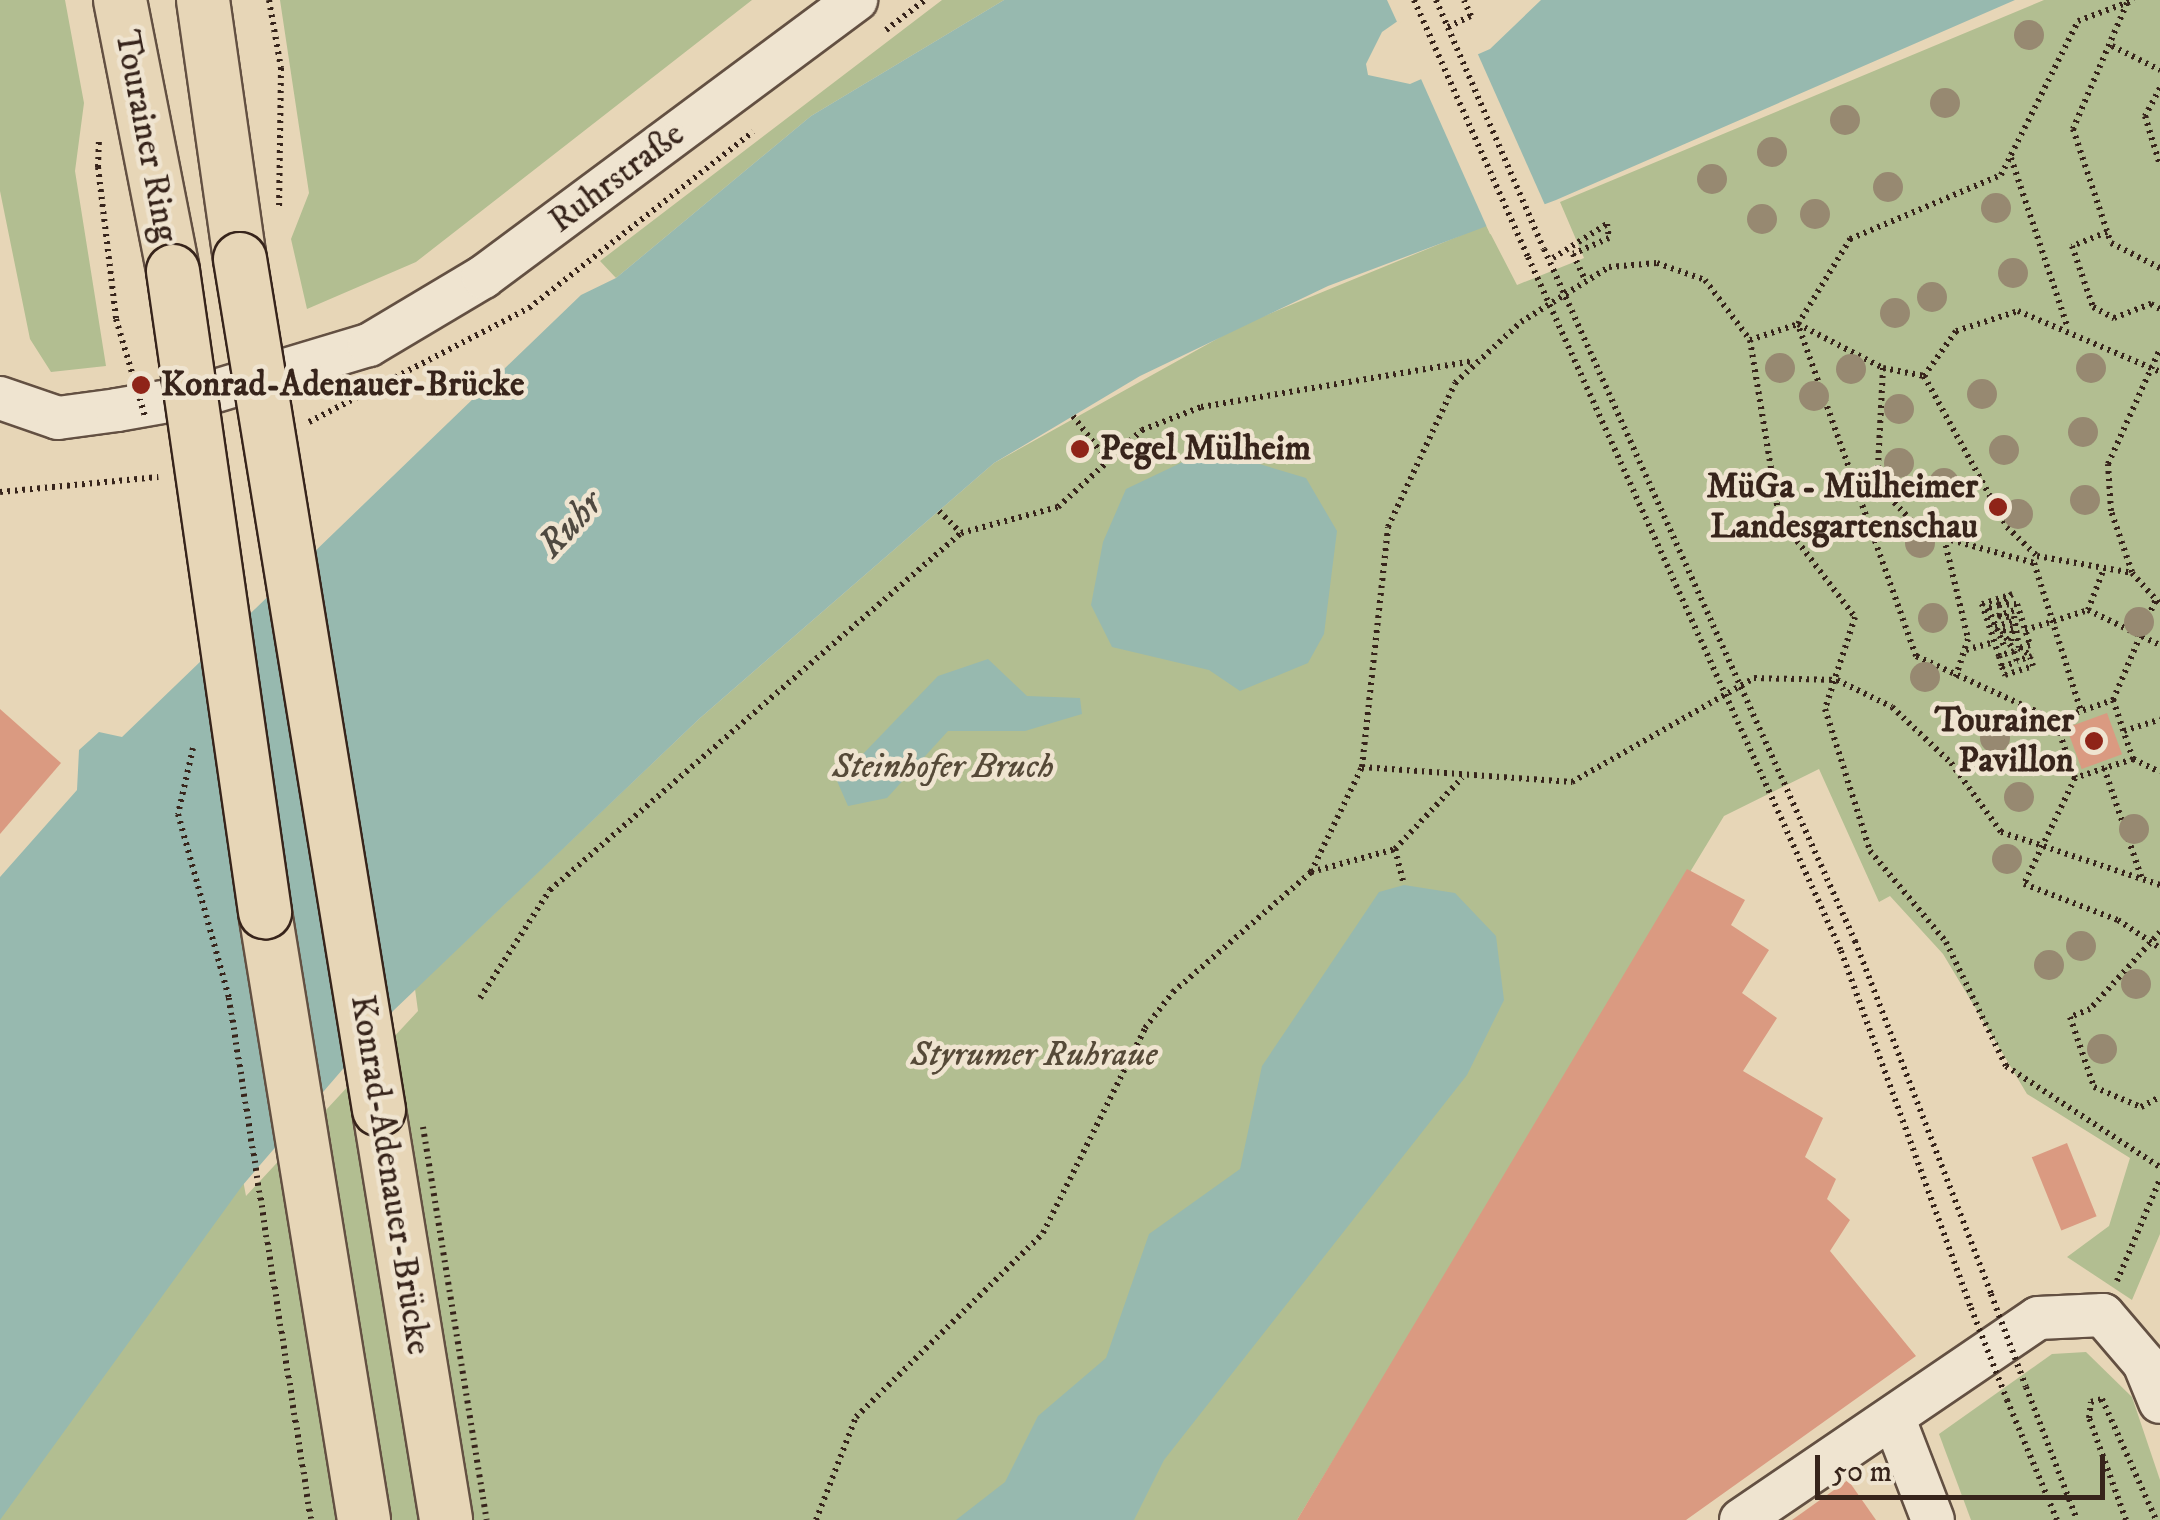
<!DOCTYPE html>
<html>
<head>
<meta charset="utf-8">
<style>
	body { margin:0 }
	#map { position:relative; width:2160px; height:1520px; overflow:hidden; background:#e7d6b7; font-family:"IM FELL DW Pica",serif }
	div>[style] { position:absolute }
	.green>* { inset:0; background:#b2be91 }
	.water>* { inset:0; background:#97b9af }
	.pier>* { inset:0; background:#e7d6b7; transform-origin:0 0 }
	.building>* { inset:0; background:#da9a81; transform-origin:0 0 }
	.path>* { height:6px; margin-top:-3px; transform-origin:0; background:repeating-linear-gradient(90deg,#37241b 0 2.5px,transparent 0 7.5px) }
	.roads { filter:drop-shadow(2px 0 #635042) drop-shadow(-2px 0 #635042) drop-shadow(0 2px #635042) drop-shadow(0 -2px #635042) }
	.minor>* { height:42px; margin:-21px; padding:0 21px; transform-origin:21px; border-radius:21px; background:#efe4d0 }
	.major>* { height:52px; margin:-26px; padding:0 26px; transform-origin:26px; border-radius:26px; background:#e7d6b7 }
	.path-bridge>* { height:6px; margin-top:-3px; transform-origin:0; background:repeating-linear-gradient(90deg,#37241b 0 2.5px,transparent 0 7.5px) }
	.bridges { filter:drop-shadow(2px 0 #37241b) drop-shadow(-2px 0 #37241b) drop-shadow(0 2px #37241b) drop-shadow(0 -2px #37241b) }
	.major-bridge>* { height:52px; margin:-26px; padding:0 26px; transform-origin:26px; border-radius:26px; background:#e7d6b7 }
	.trees>* { width:30px; height:30px; margin:-15px; border-radius:50%; background:#978971 }
	.dots>* { width:28px; height:28px; translate:-50% -50%; box-sizing:border-box; border:5px solid #efe4d0; border-radius:50% }
	span { translate:-50% -50%; white-space:nowrap; text-align:center; line-height:1.15; -webkit-text-stroke:9px #efe4d0; paint-order:stroke }
	.street-label { font-size:35px; color:#37241b }
	.poi-label { font-size:35px; color:#37241b; font-weight:700 }
	.left { translate:0 -50%; text-align:left }
	.right { translate:-100% -50%; text-align:right }
	.park-label { font-size:35px; color:#564a38; font-style:italic }
	.water-label { font-size:38px; color:#4f4940; font-style:italic }
	.scale { position:absolute; left:1815px; top:1455px; width:290px; height:45px; box-sizing:border-box; border:5px solid #37241b; border-top:0; padding-left:12px; font-size:30px; line-height:35px; white-space:nowrap; color:#37241b; -webkit-text-stroke:8px #efe4d0; paint-order:stroke }
</style>
</head>
<body>
<div id="map">
	<div class="green">
		<div style="clip-path:polygon(0 0,65px 0,84px 103px,75px 171px,106px 366px,51px 372px,30px 339px,0 191px)"></div>
		<div style="clip-path:polygon(280px 0,752px 0,416px 262px,307px 309px,291px 239px,309px 193px)"></div>
		<div style="clip-path:polygon(942px 0,1004px 0,811px 116px,616px 278px,600px 261px)"></div>
		<div style="clip-path:polygon(2044px 0,2160px 0,2160px 1234px,2132px 1300px,2067px 1257px,2109px 1226px,2130px 1158px,2027px 1094px,1943px 954px,1890px 896px,1879px 902px,1819px 769px,1724px 816px,1297px 1520px,0 1520px,0 1190px,197px 935px,246px 1196px,418px 1011px,415px 989px,699px 719px,994px 463px,1242px 325px,1486px 225px,1517px 285px,1584px 258px,1560px 202px)"></div>
		<div style="clip-path:polygon(2086px 1352px,2132px 1397px,2160px 1480px,2160px 1520px,1971px 1520px,1939px 1434px,2052px 1354px)"></div>
	</div>
	<div class="water">
		<div style="clip-path:polygon(1004px 0,1428px 0,1382px 32px,1366px 64px,1368px 75px,1410px 84px,1490px 49px,1541px 0,2015px 0,1556px 200px,1328px 286px,1140px 376px,994px 463px,699px 719px,393px 1011px,242px 1186px,0 1520px,0 877px,77px 790px,79px 750px,99px 732px,122px 737px,581px 295px,616px 278px,811px 116px)"></div>
		<div style="clip-path:polygon(1210px 449px,1306px 478px,1337px 531px,1324px 634px,1308px 663px,1240px 691px,1209px 670px,1112px 647px,1091px 605px,1103px 542px,1126px 489px)"></div>
		<div style="clip-path:polygon(988px 659px,1027px 696px,1080px 698px,1082px 714px,1025px 731px,948px 731px,887px 798px,848px 806px,837px 781px,938px 676px)"></div>
		<div style="clip-path:polygon(1404px 885px,1455px 893px,1496px 936px,1504px 1000px,1467px 1075px,1164px 1460px,1134px 1520px,956px 1520px,1005px 1482px,1038px 1416px,1106px 1358px,1149px 1234px,1240px 1169px,1262px 1066px,1379px 892px)"></div>
	</div>
	<div class="pier">
		<div style="clip-path:polygon(1387px 0,1433px 0,1398px 24px)"></div>
		<div style="left:1476px;top:50px;width:174px;height:62px;rotate:66deg"></div>
	</div>
	<div class="building">
		<div style="clip-path:polygon(0 709px,61px 763px,0 834px)"></div>
		<div style="left:2107px;top:713px;width:44px;height:43px;rotate:70deg"></div>
		<div style="clip-path:polygon(1687px 869px,1745px 900px,1731px 925px,1769px 950px,1742px 993px,1777px 1018px,1743px 1071px,1823px 1118px,1805px 1157px,1836px 1179px,1827px 1199px,1850px 1220px,1830px 1251px,1916px 1356px,1686px 1520px,1297px 1520px)"></div>
		<div style="left:2067px;top:1143px;width:79px;height:38px;rotate:68deg"></div>
		<div style="clip-path:polygon(1848px 1480px,1876px 1520px,1792px 1520px)"></div>
	</div>
	<div class="path">
		<div style="left:269px;top:0;width:69px;rotate:80deg"></div>
		<div style="left:281px;top:68px;width:140px;rotate:90.8deg"></div>
		<div style="left:1414px;top:0;width:281px;rotate:66.1deg"></div>
		<div style="left:1436px;top:0;width:271px;rotate:66.6deg"></div>
		<div style="left:2127px;top:3px;width:137px;rotate:113.2deg"></div>
		<div style="left:2073px;top:129px;width:120px;rotate:71.6deg"></div>
		<div style="left:2111px;top:243px;width:55px;rotate:27deg"></div>
		<div style="left:1448px;top:27px;width:25px;rotate:-26deg"></div>
		<div style="left:1471px;top:16px;width:17px;rotate:-114deg"></div>
		<div style="left:886px;top:30px;width:49px;rotate:-37.6deg"></div>
		<div style="left:2112px;top:46px;width:54px;rotate:26.6deg"></div>
		<div style="left:2160px;top:88px;width:32px;rotate:118deg"></div>
		<div style="left:2145px;top:116px;width:51px;rotate:73deg"></div>
		<div style="left:2011px;top:158px;width:176px;rotate:71.5deg"></div>
		<div style="left:98px;top:167px;width:28px;rotate:-88deg"></div>
		<div style="left:2107px;top:232px;width:38px;rotate:158deg"></div>
		<div style="left:2072px;top:246px;width:65px;rotate:71deg"></div>
		<div style="left:2093px;top:307px;width:24px;rotate:28deg"></div>
		<div style="left:2114px;top:318px;width:40px;rotate:-21deg"></div>
		<div style="left:2151px;top:304px;width:10px;rotate:29deg"></div>
		<div style="left:1553px;top:258px;width:64px;rotate:-32.2deg"></div>
		<div style="left:1607px;top:224px;width:14px;rotate:82deg"></div>
		<div style="left:1609px;top:238px;width:39px;rotate:156deg"></div>
		<div style="left:1573px;top:254px;width:29px;rotate:65deg"></div>
		<div style="left:1750px;top:340px;width:51px;rotate:-18.4deg"></div>
		<div style="left:1798px;top:324px;width:96px;rotate:27.4deg"></div>
		<div style="left:1883px;top:368px;width:42px;rotate:11deg"></div>
		<div style="left:1924px;top:376px;width:172px;rotate:61.2deg"></div>
		<div style="left:2007px;top:527px;width:42px;rotate:44deg"></div>
		<div style="left:2037px;top:556px;width:97px;rotate:10.1deg"></div>
		<div style="left:2132px;top:573px;width:42px;rotate:47.9deg"></div>
		<div style="left:1883px;top:368px;width:98px;rotate:92.9deg"></div>
		<div style="left:1878px;top:466px;width:33px;rotate:70deg"></div>
		<div style="left:1889px;top:497px;width:54px;rotate:46.5deg"></div>
		<div style="left:1926px;top:536px;width:18px;rotate:6deg"></div>
		<div style="left:1944px;top:538px;width:104px;rotate:76.6deg"></div>
		<div style="left:1968px;top:639px;width:40px;rotate:108deg"></div>
		<div style="left:1924px;top:376px;width:55px;rotate:-54.6deg"></div>
		<div style="left:1956px;top:331px;width:65px;rotate:-17.9deg"></div>
		<div style="left:2018px;top:311px;width:155px;rotate:23.2deg"></div>
		<div style="left:1073px;top:416px;width:56px;rotate:52.3deg"></div>
		<div style="left:309px;top:422px;width:248px;rotate:-27.4deg"></div>
		<div style="left:529px;top:308px;width:285px;rotate:-38.2deg"></div>
		<div style="left:0;top:492px;width:159px;rotate:-5.4deg"></div>
		<div style="left:939px;top:511px;width:31px;rotate:45deg"></div>
		<div style="left:1944px;top:538px;width:93px;rotate:15.5deg"></div>
		<div style="left:2034px;top:563px;width:155px;rotate:72.4deg"></div>
		<div style="left:2132px;top:572px;width:65px;rotate:-109deg"></div>
		<div style="left:2111px;top:511px;width:47px;rotate:-93.7deg"></div>
		<div style="left:2108px;top:464px;width:126px;rotate:-65.7deg"></div>
		<div style="left:2012px;top:594px;width:17px;rotate:140deg"></div>
		<div style="left:1999px;top:605px;width:18px;rotate:-3deg"></div>
		<div style="left:2017px;top:604px;width:43px;rotate:72.4deg"></div>
		<div style="left:2030px;top:645px;width:11px;rotate:165deg"></div>
		<div style="left:2019px;top:648px;width:15px;rotate:32deg"></div>
		<div style="left:2032px;top:656px;width:16px;rotate:162deg"></div>
		<div style="left:2017px;top:661px;width:10px;rotate:-107deg"></div>
		<div style="left:2014px;top:651px;width:16px;rotate:162deg"></div>
		<div style="left:1999px;top:656px;width:55px;rotate:-108.1deg"></div>
		<div style="left:1982px;top:604px;width:32px;rotate:-18deg"></div>
		<div style="left:1999px;top:605px;width:11px;rotate:165deg"></div>
		<div style="left:1988px;top:608px;width:43px;rotate:67deg"></div>
		<div style="left:2088px;top:610px;width:80px;rotate:25.9deg"></div>
		<div style="left:2014px;top:616px;width:32px;rotate:81deg"></div>
		<div style="left:2009px;top:617px;width:12px;rotate:-175deg"></div>
		<div style="left:1997px;top:616px;width:22px;rotate:-18deg"></div>
		<div style="left:1995px;top:627px;width:22px;rotate:-18deg"></div>
		<div style="left:2025px;top:630px;width:66px;rotate:-17.6deg"></div>
		<div style="left:2088px;top:610px;width:42px;rotate:-69deg"></div>
		<div style="left:2011px;top:641px;width:13px;rotate:-81deg"></div>
		<div style="left:2013px;top:628px;width:11px;rotate:165deg"></div>
		<div style="left:2002px;top:631px;width:23px;rotate:59deg"></div>
		<div style="left:1966px;top:650px;width:29px;rotate:-16deg"></div>
		<div style="left:1999px;top:656px;width:11px;rotate:75deg"></div>
		<div style="left:2002px;top:667px;width:12px;rotate:-20deg"></div>
		<div style="left:2002px;top:667px;width:9px;rotate:69deg"></div>
		<div style="left:2005px;top:675px;width:29px;rotate:-18deg"></div>
		<div style="left:2033px;top:666px;width:9px;rotate:-108deg"></div>
		<div style="left:2113px;top:700px;width:108px;rotate:-67deg"></div>
		<div style="left:2055px;top:720px;width:153px;rotate:-155.3deg"></div>
		<div style="left:1916px;top:656px;width:352px;rotate:-109.6deg"></div>
		<div style="left:1798px;top:324px;width:100px;rotate:-58.5deg"></div>
		<div style="left:1850px;top:239px;width:164px;rotate:-23deg"></div>
		<div style="left:2001px;top:175px;width:172px;rotate:-63.4deg"></div>
		<div style="left:2078px;top:21px;width:60px;rotate:-20.6deg"></div>
		<div style="left:2124px;top:731px;width:38px;rotate:-18deg"></div>
		<div style="left:2133px;top:759px;width:30px;rotate:26deg"></div>
		<div style="left:1362px;top:767px;width:241px;rotate:-83.8deg"></div>
		<div style="left:1388px;top:527px;width:159px;rotate:-65deg"></div>
		<div style="left:1455px;top:383px;width:90px;rotate:-42.7deg"></div>
		<div style="left:1521px;top:322px;width:104px;rotate:-32deg"></div>
		<div style="left:1609px;top:267px;width:48px;rotate:-4.8deg"></div>
		<div style="left:1657px;top:263px;width:51px;rotate:19.5deg"></div>
		<div style="left:1705px;top:280px;width:75px;rotate:53.1deg"></div>
		<div style="left:1750px;top:340px;width:179px;rotate:80.7deg"></div>
		<div style="left:1779px;top:517px;width:126px;rotate:52.8deg"></div>
		<div style="left:1855px;top:617px;width:97px;rotate:108.1deg"></div>
		<div style="left:1825px;top:709px;width:149px;rotate:72.4deg"></div>
		<div style="left:1870px;top:851px;width:119px;rotate:50.1deg"></div>
		<div style="left:1946px;top:942px;width:138px;rotate:64.2deg"></div>
		<div style="left:2006px;top:1066px;width:184px;rotate:33.3deg"></div>
		<div style="left:2104px;top:768px;width:117px;rotate:71.1deg"></div>
		<div style="left:2075px;top:778px;width:61px;rotate:-109deg"></div>
		<div style="left:2055px;top:720px;width:61px;rotate:-19deg"></div>
		<div style="left:2113px;top:700px;width:62px;rotate:71.3deg"></div>
		<div style="left:2133px;top:759px;width:61px;rotate:161.9deg"></div>
		<div style="left:2075px;top:778px;width:118px;rotate:115.7deg"></div>
		<div style="left:2024px;top:884px;width:101px;rotate:21deg"></div>
		<div style="left:2118px;top:920px;width:50px;rotate:33.7deg"></div>
		<div style="left:1395px;top:849px;width:37px;rotate:76deg"></div>
		<div style="left:1311px;top:872px;width:87px;rotate:-15.3deg"></div>
		<div style="left:1395px;top:849px;width:98px;rotate:-46.7deg"></div>
		<div style="left:2160px;top:932px;width:104px;rotate:132.3deg"></div>
		<div style="left:2090px;top:1009px;width:22px;rotate:158deg"></div>
		<div style="left:2070px;top:1017px;width:74px;rotate:71.1deg"></div>
		<div style="left:2094px;top:1087px;width:51px;rotate:23.1deg"></div>
		<div style="left:2141px;top:1107px;width:21px;rotate:-28deg"></div>
		<div style="left:1855px;top:941px;width:378px;rotate:68.9deg"></div>
		<div style="left:1841px;top:951px;width:380px;rotate:70deg"></div>
		<div style="left:480px;top:998px;width:129px;rotate:-57.1deg"></div>
		<div style="left:550px;top:890px;width:544px;rotate:-40.98deg"></div>
		<div style="left:961px;top:533px;width:100px;rotate:-15deg"></div>
		<div style="left:1058px;top:507px;width:114px;rotate:-42.5deg"></div>
		<div style="left:1142px;top:430px;width:63px;rotate:-21.3deg"></div>
		<div style="left:1201px;top:407px;width:276px;rotate:-9.6deg"></div>
		<div style="left:2117px;top:1281px;width:111px;rotate:-67.1deg"></div>
		<div style="left:2026px;top:1387px;width:142px;rotate:69deg"></div>
		<div style="left:2007px;top:1400px;width:130px;rotate:67.4deg"></div>
		<div style="left:816px;top:1520px;width:110px;rotate:-68.8deg"></div>
		<div style="left:856px;top:1417px;width:262px;rotate:-44.5deg"></div>
		<div style="left:1043px;top:1233px;width:229px;rotate:-63.5deg"></div>
		<div style="left:1145px;top:1028px;width:46px;rotate:-52.1deg"></div>
		<div style="left:1173px;top:992px;width:183px;rotate:-41deg"></div>
		<div style="left:1311px;top:872px;width:117px;rotate:-64.1deg"></div>
		<div style="left:1362px;top:767px;width:211px;rotate:4.1deg"></div>
		<div style="left:1572px;top:782px;width:210px;rotate:-29.7deg"></div>
		<div style="left:1754px;top:678px;width:83px;rotate:1.4deg"></div>
		<div style="left:1837px;top:680px;width:61px;rotate:26.1deg"></div>
		<div style="left:1892px;top:707px;width:81px;rotate:43.5deg"></div>
		<div style="left:1951px;top:763px;width:85px;rotate:54.1deg"></div>
		<div style="left:2001px;top:832px;width:168px;rotate:18.4deg"></div>
		<div style="left:2126px;top:1520px;width:109px;rotate:-109.9deg"></div>
		<div style="left:2089px;top:1418px;width:16px;rotate:-83deg"></div>
		<div style="left:2091px;top:1402px;width:11px;rotate:-15deg"></div>
		<div style="left:2102px;top:1399px;width:133px;rotate:65.9deg"></div>
	</div>
	<div class="roads">
		<div class="minor">
			<div style="left:0;top:398px;width:61px;rotate:19deg"></div>
			<div style="left:58px;top:418px;width:60px;rotate:-7.7deg"></div>
			<div style="left:117px;top:410px;width:86px;rotate:-10deg"></div>
			<div style="left:202px;top:395px;width:174px;rotate:-16.7deg"></div>
			<div style="left:369px;top:345px;width:133px;rotate:-30.8deg"></div>
			<div style="left:483px;top:277px;width:465px;rotate:-36.6deg"></div>
			<div style="left:1894px;top:1419px;width:108px;rotate:68.9deg"></div>
			<div style="left:1741px;top:1520px;width:359px;rotate:-34.2deg"></div>
			<div style="left:2038px;top:1318px;width:65px;rotate:-2.6deg"></div>
			<div style="left:2103px;top:1315px;width:63px;rotate:49.5deg"></div>
			<div style="left:2144px;top:1363px;width:42px;rotate:67.7deg"></div>
		</div>
		<div class="major">
			<div style="left:120px;top:0;width:276px;rotate:78.9deg"></div>
			<div style="left:203px;top:0;width:262px;rotate:81.9deg"></div>
			<div style="left:265px;top:912px;width:616px;rotate:80.75deg"></div>
			<div style="left:379px;top:1110px;width:415px;rotate:80.7deg"></div>
		</div>
	</div>
	<div class="path-bridge">
		<div style="left:98px;top:167px;width:153px;rotate:83.2deg"></div>
		<div style="left:116px;top:319px;width:101px;rotate:73.4deg"></div>
		<div style="left:1544px;top:249px;width:759px;rotate:65.8deg"></div>
		<div style="left:1528px;top:257px;width:761px;rotate:65.72deg"></div>
		<div style="left:193px;top:748px;width:68px;rotate:102.8deg"></div>
		<div style="left:178px;top:814px;width:191px;rotate:74.5deg"></div>
		<div style="left:229px;top:998px;width:528px;rotate:81.07deg"></div>
		<div style="left:423px;top:1127px;width:398px;rotate:80.8deg"></div>
		<div style="left:1991px;top:1294px;width:99px;rotate:69.4deg"></div>
		<div style="left:1971px;top:1308px;width:99px;rotate:68.6deg"></div>
	</div>
	<div class="bridges">
		<div class="major-bridge">
			<div style="left:240px;top:259px;width:862px;rotate:80.72deg"></div>
			<div style="left:173px;top:271px;width:648px;rotate:81.83deg"></div>
		</div>
	</div>
	<div class="trees">
		<div style="left:2029px;top:35px"></div>
		<div style="left:1945px;top:103px"></div>
		<div style="left:1845px;top:120px"></div>
		<div style="left:1772px;top:152px"></div>
		<div style="left:1712px;top:179px"></div>
		<div style="left:1888px;top:187px"></div>
		<div style="left:1996px;top:208px"></div>
		<div style="left:1815px;top:214px"></div>
		<div style="left:1762px;top:219px"></div>
		<div style="left:2013px;top:273px"></div>
		<div style="left:1932px;top:297px"></div>
		<div style="left:1895px;top:313px"></div>
		<div style="left:1780px;top:368px"></div>
		<div style="left:2091px;top:368px"></div>
		<div style="left:1851px;top:369px"></div>
		<div style="left:1982px;top:394px"></div>
		<div style="left:1814px;top:396px"></div>
		<div style="left:1899px;top:409px"></div>
		<div style="left:2083px;top:432px"></div>
		<div style="left:2004px;top:450px"></div>
		<div style="left:1899px;top:463px"></div>
		<div style="left:1944px;top:483px"></div>
		<div style="left:2085px;top:500px"></div>
		<div style="left:2018px;top:514px"></div>
		<div style="left:1920px;top:543px"></div>
		<div style="left:1933px;top:618px"></div>
		<div style="left:2139px;top:622px"></div>
		<div style="left:1925px;top:677px"></div>
		<div style="left:1995px;top:738px"></div>
		<div style="left:2019px;top:797px"></div>
		<div style="left:2134px;top:829px"></div>
		<div style="left:2007px;top:859px"></div>
		<div style="left:2081px;top:946px"></div>
		<div style="left:2049px;top:965px"></div>
		<div style="left:2136px;top:984px"></div>
		<div style="left:2102px;top:1049px"></div>
	</div>
	<div class="dots">
		<div style="left:141px;top:385px;background:#8f2418"></div>
		<div style="left:1080px;top:449px;background:#8f2418"></div>
		<div style="left:1998px;top:507px;background:#8f2418"></div>
		<div style="left:2094px;top:741px;background:#8f2418"></div>
	</div>
	<div class="street-label">
		<span style="left:146px;top:136px;rotate:79deg">Tourainer Ring</span>
		<span style="left:617px;top:178px;rotate:-37deg">Ruhrstraße</span>
		<span style="left:390px;top:1175px;rotate:81deg">Konrad-Adenauer-Brücke</span>
	</div>
	<div class="poi-label">
		<span class="left" style="left:161px;top:385px">Konrad-Adenauer-Brücke</span>
		<span class="left" style="left:1100px;top:449px">Pegel Mülheim</span>
		<span class="right" style="left:1978px;top:507px">MüGa - Mülheimer<br>Landesgartenschau</span>
		<span class="right" style="left:2074px;top:741px">Tourainer<br>Pavillon</span>
	</div>
	<div class="park-label">
		<span style="left:943px;top:767px">Steinhofer Bruch</span>
		<span style="left:1034px;top:1055px">Styrumer Ruhraue</span>
	</div>
	<div class="water-label">
		<span style="left:571px;top:525px;rotate:-47deg">Ruhr</span>
	</div>
	<div class="scale">50 m</div>
</div>
</body>
</html>
